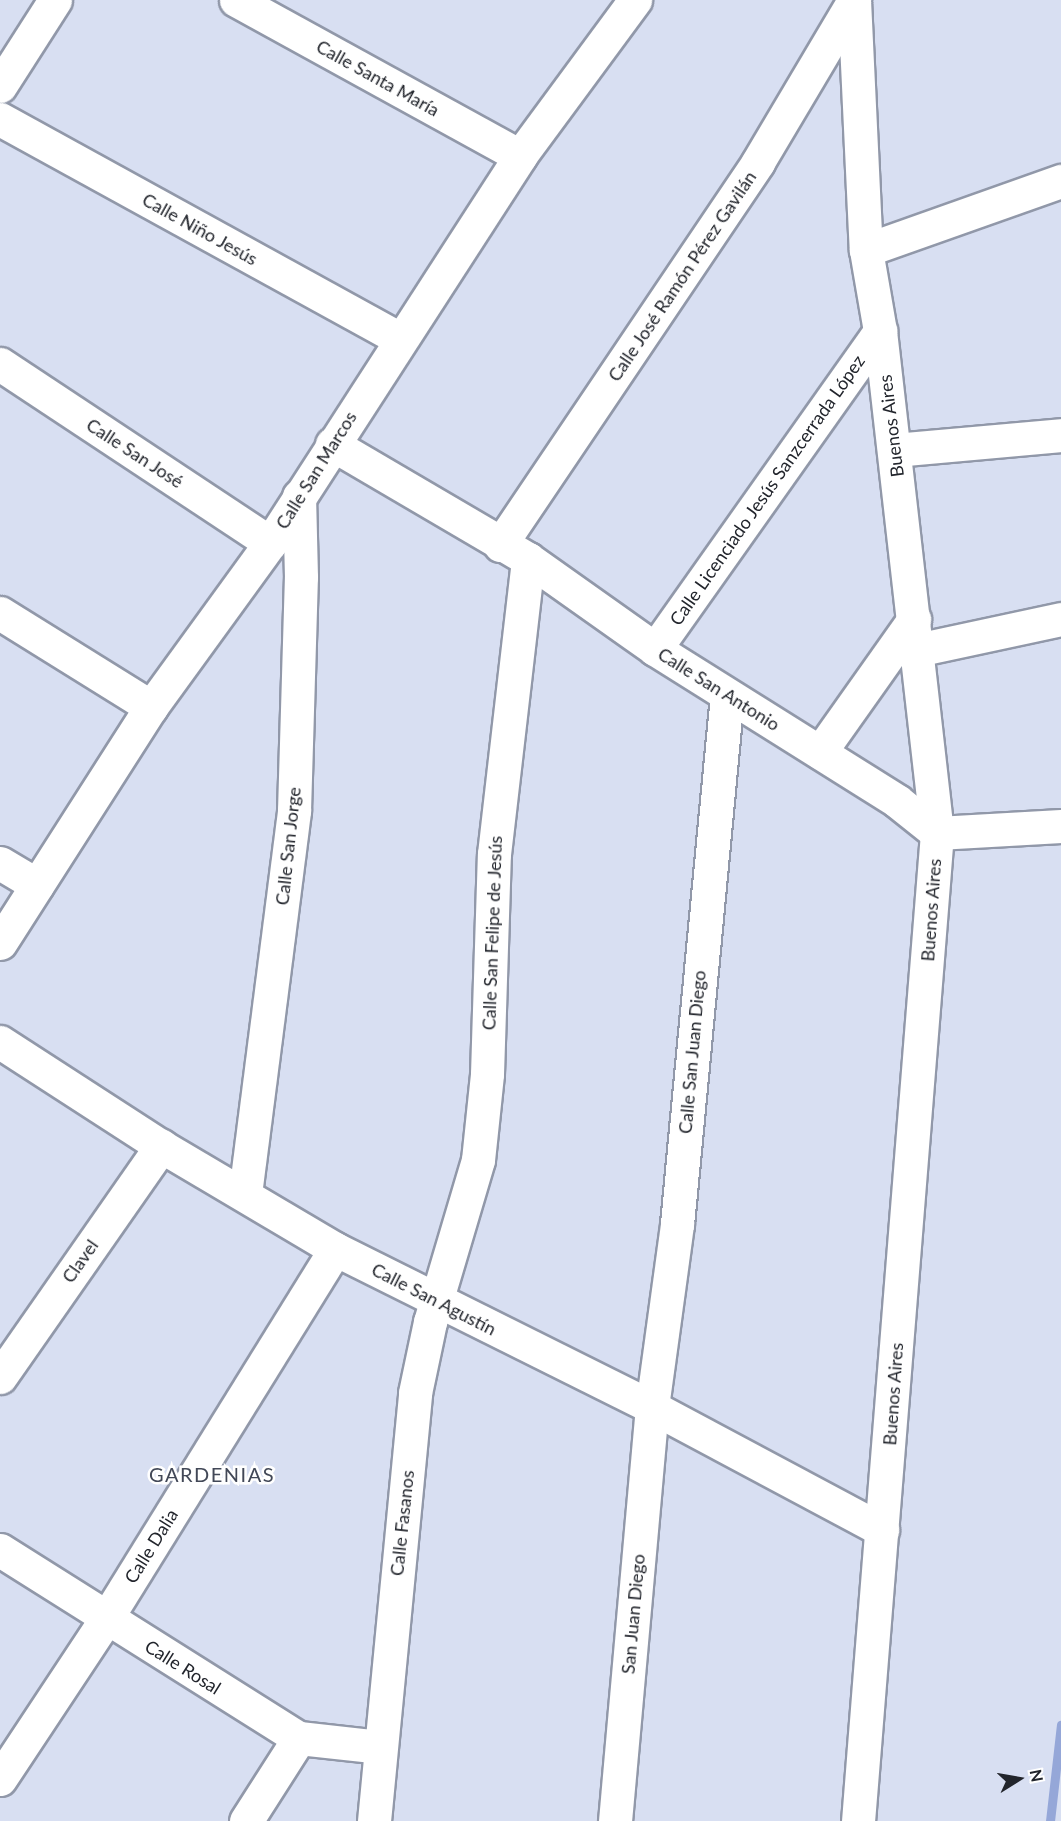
<!DOCTYPE html>
<html>
<head>
<meta charset="utf-8">
<style>
	body { margin:0 }
	#map { position:relative; width:1061px; height:1821px; overflow:hidden; background:#d8dff2; font-family:Lato,sans-serif }
	div>[style] { position:absolute }
	.stream>* { height:9px; margin:-4.5px; padding:0 4.5px; transform-origin:4.5px; border-radius:4.5px; background:#95a7d8 }
	.roads { filter:drop-shadow(2px 0 #9198a9) drop-shadow(-2px 0 #9198a9) drop-shadow(0 2px #9198a9) drop-shadow(0 -2px #9198a9) }
	.street>* { height:33px; margin:-16.5px; padding:0 16.5px; transform-origin:16.5px; border-radius:16.5px; background:#fff }
	span { translate:-50% -50%; white-space:nowrap; text-align:center; line-height:1.15; -webkit-text-stroke:5px #fff; paint-order:stroke }
	.street-label { font-size:18px; color:#22252c }
	.neighbourhood-label { font-size:20px; color:#424857; letter-spacing:1.5px }
	.north { position:absolute; left:989px; top:1749px; width:60px; height:60px; -webkit-text-stroke:4px #fff; paint-order:stroke; rotate:79deg; font-size:16px; font-weight:700; line-height:24px; text-align:center; color:#22252c }
	.north::after { content:''; display:block; margin:auto; width:21px; height:27px; background:#22252c; clip-path:polygon(50% 0,100% 100%,50% 72%,0 100%) }
</style>
</head>
<body>
<div id="map">
	<div class="stream">
		<div style="left:1050px;top:1821px;width:97px;rotate:-83.5deg"></div>
	</div>
	<div class="roads">
		<div class="street">
			<div style="left:236px;top:0;width:324px;rotate:28.8deg"></div>
			<div style="left:854px;top:0;width:250px;rotate:87.3deg"></div>
			<div style="left:866px;top:250px;width:82px;rotate:80.2deg"></div>
			<div style="left:880px;top:331px;width:505px;rotate:83.52deg"></div>
			<div style="left:937px;top:833px;width:991px;rotate:94.57deg"></div>
			<div style="left:0;top:86px;width:102px;rotate:-57.4deg"></div>
			<div style="left:0;top:119px;width:457px;rotate:28.8deg"></div>
			<div style="left:866px;top:250px;width:207px;rotate:-19.5deg"></div>
			<div style="left:0;top:364px;width:324px;rotate:33.5deg"></div>
			<div style="left:332px;top:444px;width:227px;rotate:30.4deg"></div>
			<div style="left:528px;top:559px;width:156px;rotate:35.3deg"></div>
			<div style="left:655px;top:649px;width:286px;rotate:32.1deg"></div>
			<div style="left:897px;top:801px;width:51px;rotate:38.7deg"></div>
			<div style="left:894px;top:450px;width:168px;rotate:-5.1deg"></div>
			<div style="left:500px;top:545px;width:462px;rotate:-56deg"></div>
			<div style="left:758px;top:162px;width:188px;rotate:-59.3deg"></div>
			<div style="left:0;top:613px;width:178px;rotate:31.9deg"></div>
			<div style="left:655px;top:649px;width:390px;rotate:-54.7deg"></div>
			<div style="left:917px;top:650px;width:147px;rotate:-12.1deg"></div>
			<div style="left:820px;top:752px;width:163px;rotate:-54.7deg"></div>
			<div style="left:937px;top:833px;width:124px;rotate:-3.2deg"></div>
			<div style="left:0;top:863px;width:43px;rotate:30.7deg"></div>
			<div style="left:0;top:943px;width:280px;rotate:-57.4deg"></div>
			<div style="left:151px;top:707px;width:203px;rotate:-54deg"></div>
			<div style="left:270px;top:543px;width:461px;rotate:-57.1deg"></div>
			<div style="left:520px;top:156px;width:194px;rotate:-53.6deg"></div>
			<div style="left:0;top:1042px;width:192px;rotate:32.9deg"></div>
			<div style="left:161px;top:1146px;width:202px;rotate:30.6deg"></div>
			<div style="left:335px;top:1249px;width:354px;rotate:26.5deg"></div>
			<div style="left:652px;top:1407px;width:261px;rotate:28.1deg"></div>
			<div style="left:245px;top:1194px;width:386px;rotate:-82.7deg"></div>
			<div style="left:294px;top:811px;width:234px;rotate:-88.3deg"></div>
			<div style="left:301px;top:577px;width:81px;rotate:-91.4deg"></div>
			<div style="left:0;top:1377px;width:282px;rotate:-55.1deg"></div>
			<div style="left:0;top:1550px;width:353px;rotate:32.2deg"></div>
			<div style="left:299px;top:1738px;width:81px;rotate:6.3deg"></div>
			<div style="left:0;top:1779px;width:192px;rotate:-56.5deg"></div>
			<div style="left:106px;top:1619px;width:435px;rotate:-58.2deg"></div>
			<div style="left:246px;top:1821px;width:98px;rotate:-57.4deg"></div>
			<div style="left:374px;top:1821px;width:430px;rotate:-84.5deg"></div>
			<div style="left:415px;top:1393px;width:73px;rotate:-78.1deg"></div>
			<div style="left:430px;top:1322px;width:169px;rotate:-73.5deg"></div>
			<div style="left:478px;top:1160px;width:86px;rotate:-84deg"></div>
			<div style="left:487px;top:1074px;width:220px;rotate:-88.2deg"></div>
			<div style="left:494px;top:854px;width:297px;rotate:-83.4deg"></div>
			<div style="left:615px;top:1821px;width:416px;rotate:-84.9deg"></div>
			<div style="left:652px;top:1407px;width:185px;rotate:-82.2deg"></div>
			<div style="left:677px;top:1224px;width:531px;rotate:-84.6deg"></div>
		</div>
	</div>
	<div class="street-label">
		<span style="left:378px;top:78px;rotate:29deg">Calle Santa María</span>
		<span style="left:200px;top:229px;rotate:29deg">Calle Niño Jesús</span>
		<span style="left:682px;top:276px;rotate:-56deg">Calle José Ramón Pérez Gavilán</span>
		<span style="left:891px;top:426px;rotate:-97deg">Buenos Aires</span>
		<span style="left:135px;top:453px;rotate:33deg">Calle San José</span>
		<span style="left:316px;top:470px;rotate:-58deg">Calle San Marcos</span>
		<span style="left:767px;top:490px;rotate:-55deg">Calle Licenciado Jesús Sanzcerrada López</span>
		<span style="left:719px;top:689px;rotate:32deg">Calle San Antonio</span>
		<span style="left:288px;top:846px;rotate:-84deg">Calle San Jorge</span>
		<span style="left:931px;top:910px;rotate:-86deg">Buenos Aires</span>
		<span style="left:492px;top:933px;rotate:-88deg">Calle San Felipe de Jesús</span>
		<span style="left:692px;top:1052px;rotate:-85deg">Calle San Juan Diego</span>
		<span style="left:80px;top:1261px;rotate:-55deg">Clavel</span>
		<span style="left:434px;top:1299px;rotate:27deg">Calle San Agustín</span>
		<span style="left:893px;top:1394px;rotate:-86deg">Buenos Aires</span>
		<span style="left:402px;top:1523px;rotate:-84deg">Calle Fasanos</span>
		<span style="left:151px;top:1546px;rotate:-58deg">Calle Dalia</span>
		<span style="left:633px;top:1614px;rotate:-85deg">San Juan Diego</span>
		<span style="left:183px;top:1667px;rotate:32deg">Calle Rosal</span>
	</div>
	<div class="neighbourhood-label">
		<span style="left:212px;top:1474px">GARDENIAS</span>
	</div>
	<div class="north">N</div>
</div>
</body>
</html>
